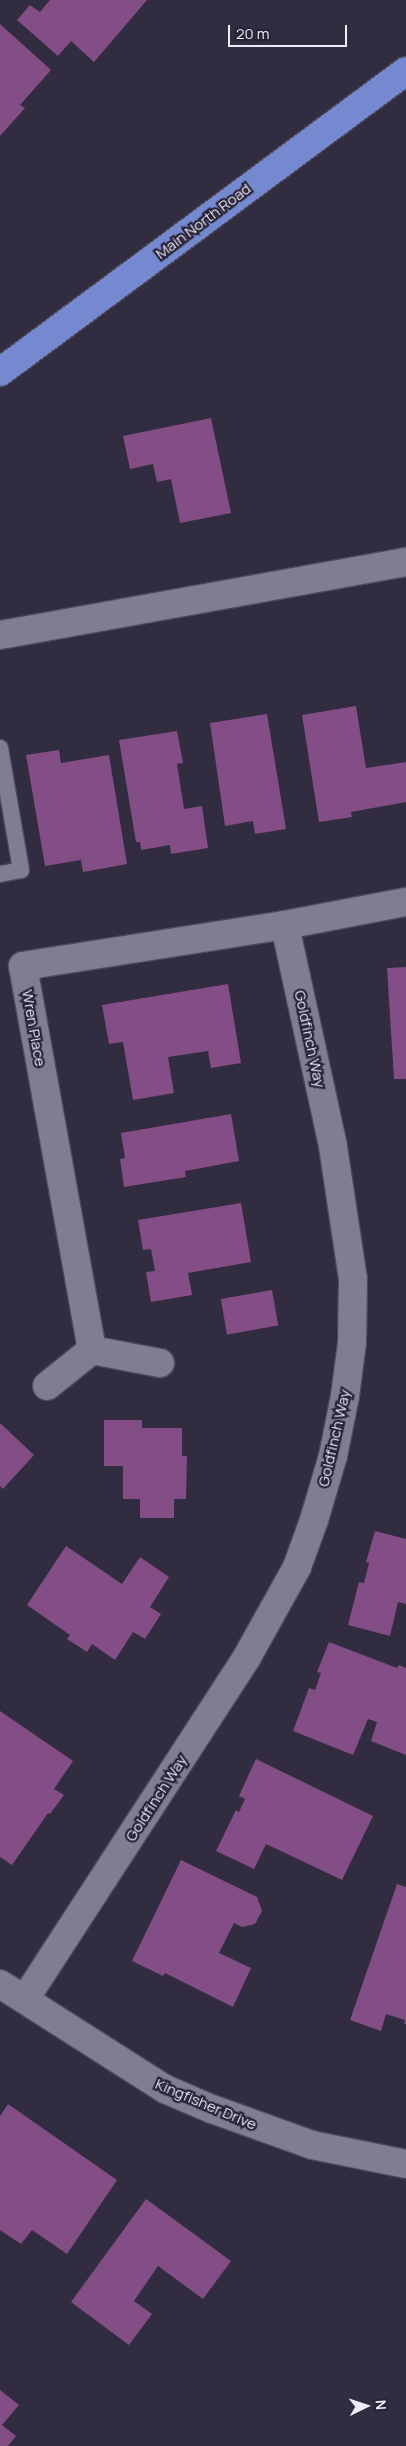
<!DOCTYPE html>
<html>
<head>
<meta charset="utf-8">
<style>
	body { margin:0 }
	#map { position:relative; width:406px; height:2446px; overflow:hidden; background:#322c41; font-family:Manrope,sans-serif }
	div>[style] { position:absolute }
	.building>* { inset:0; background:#834d85; transform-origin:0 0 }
	.roads { filter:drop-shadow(1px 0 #4d4859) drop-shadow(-1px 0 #4d4859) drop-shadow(0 1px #4d4859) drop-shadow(0 -1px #4d4859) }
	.lane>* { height:16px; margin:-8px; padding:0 8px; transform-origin:8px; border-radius:8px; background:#817b94 }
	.street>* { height:28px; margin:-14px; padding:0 14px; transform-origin:14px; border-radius:14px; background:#817b94 }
	.primary>* { height:28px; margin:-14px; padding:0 14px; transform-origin:14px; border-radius:14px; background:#7589d1 }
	span { translate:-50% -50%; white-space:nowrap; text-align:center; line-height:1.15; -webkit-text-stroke:4.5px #282237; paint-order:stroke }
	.street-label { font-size:15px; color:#eeebf9 }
	.north { position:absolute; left:341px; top:2381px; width:50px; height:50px; -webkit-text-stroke:4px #282237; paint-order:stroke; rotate:86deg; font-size:14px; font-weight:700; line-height:20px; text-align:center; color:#eeebf9 }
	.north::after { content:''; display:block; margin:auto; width:18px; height:22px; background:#eeebf9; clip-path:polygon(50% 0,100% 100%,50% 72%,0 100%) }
	.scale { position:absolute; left:228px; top:25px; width:119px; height:22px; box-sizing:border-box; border:2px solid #eeebf9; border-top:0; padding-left:6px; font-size:15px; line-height:18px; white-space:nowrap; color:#eeebf9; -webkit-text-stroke:4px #282237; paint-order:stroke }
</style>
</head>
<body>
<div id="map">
	<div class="building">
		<div style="clip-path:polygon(50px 0,147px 0,94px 62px,71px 41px,58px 56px,17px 20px,30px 5px,40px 12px)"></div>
		<div style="clip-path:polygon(0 24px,51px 70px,20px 105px,25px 108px,0 136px)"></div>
		<div style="clip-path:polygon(211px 418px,231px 513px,180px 523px,171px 479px,157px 482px,153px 464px,130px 469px,123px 436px)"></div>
		<div style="clip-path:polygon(356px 706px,366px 768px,406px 762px,406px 802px,351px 812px,352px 817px,319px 822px,302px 715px)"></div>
		<div style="clip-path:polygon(267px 714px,286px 829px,255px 834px,253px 821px,225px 826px,210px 723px)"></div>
		<div style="clip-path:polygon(177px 731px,183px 763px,177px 764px,184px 809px,202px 806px,208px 848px,171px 854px,170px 845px,141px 850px,140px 842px,136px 842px,119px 740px)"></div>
		<div style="clip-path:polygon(59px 750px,61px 763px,109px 755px,127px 864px,83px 872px,81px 860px,45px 866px,26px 755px)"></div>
		<div style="clip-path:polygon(406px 967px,406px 1079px,394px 1079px,387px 968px)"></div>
		<div style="clip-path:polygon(228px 984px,241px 1063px,211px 1068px,208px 1051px,168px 1057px,174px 1093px,133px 1100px,123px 1042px,109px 1044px,102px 1005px)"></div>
		<div style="clip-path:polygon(231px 1114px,239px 1161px,185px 1171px,186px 1177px,124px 1187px,120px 1159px,125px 1158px,121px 1133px)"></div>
		<div style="clip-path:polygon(241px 1203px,251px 1262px,188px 1273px,192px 1295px,151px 1302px,146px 1272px,155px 1271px,151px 1249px,143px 1250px,138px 1220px)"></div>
		<div style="left:272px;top:1290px;width:36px;height:52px;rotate:80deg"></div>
		<div style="clip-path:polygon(104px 1420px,142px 1420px,142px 1428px,182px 1428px,182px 1456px,187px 1456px,186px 1499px,174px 1499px,174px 1518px,140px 1518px,140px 1499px,123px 1499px,123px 1466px,104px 1466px)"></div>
		<div style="clip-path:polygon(0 1423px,34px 1455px,3px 1489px,0 1486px)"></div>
		<div style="clip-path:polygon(375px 1531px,406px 1539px,406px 1604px,398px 1602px,390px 1636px,348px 1625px,359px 1582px,364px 1583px,369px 1563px,366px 1562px)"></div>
		<div style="clip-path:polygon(66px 1546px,122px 1584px,140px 1557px,169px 1577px,150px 1607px,161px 1614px,145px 1639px,133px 1632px,115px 1660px,92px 1644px,87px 1652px,67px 1639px,70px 1635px,27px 1605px)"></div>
		<div style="clip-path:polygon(329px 1642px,397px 1668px,399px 1665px,406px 1668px,406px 1755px,371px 1741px,377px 1722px,368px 1719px,353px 1755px,293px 1731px,309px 1688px,315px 1690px,321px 1673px,317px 1672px)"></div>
		<div style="clip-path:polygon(0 1711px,73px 1761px,54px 1789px,64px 1795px,50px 1814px,48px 1813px,12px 1865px,0 1857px)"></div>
		<div style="clip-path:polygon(256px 1759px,373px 1816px,342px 1880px,266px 1844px,254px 1869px,216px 1851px,236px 1810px,239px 1812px,245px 1799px,239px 1796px)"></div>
		<div style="clip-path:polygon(181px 1860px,257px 1897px,262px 1911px,255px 1924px,242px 1927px,234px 1923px,219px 1953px,251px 1968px,233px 2007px,165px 1973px,163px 1976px,132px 1961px)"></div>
		<div style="clip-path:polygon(397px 1884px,406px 1887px,406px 2024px,404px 2024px,405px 2020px,386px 2014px,381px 2031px,350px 2020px)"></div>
		<div style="clip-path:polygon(8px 2104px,117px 2180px,67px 2254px,32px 2230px,21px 2244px,0 2230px,0 2116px)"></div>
		<div style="clip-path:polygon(146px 2199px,231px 2261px,203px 2299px,158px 2266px,134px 2301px,152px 2314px,129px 2345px,71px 2302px)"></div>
		<div style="clip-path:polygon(0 2390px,19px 2405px,2px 2425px,16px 2436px,8px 2446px,0 2446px)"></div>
	</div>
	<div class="roads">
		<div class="lane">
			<div style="left:0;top:748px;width:124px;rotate:80.2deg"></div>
			<div style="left:21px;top:870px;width:21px;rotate:169deg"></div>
		</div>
		<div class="street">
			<div style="left:0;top:635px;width:413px;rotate:-10.2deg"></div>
			<div style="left:160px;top:1363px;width:69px;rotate:-169.2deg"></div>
			<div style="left:92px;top:1350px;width:390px;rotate:-100.2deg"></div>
			<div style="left:23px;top:966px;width:265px;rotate:-8.9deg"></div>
			<div style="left:47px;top:1386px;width:58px;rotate:-38.7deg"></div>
			<div style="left:0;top:1984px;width:196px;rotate:32.5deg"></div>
			<div style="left:165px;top:2089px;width:51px;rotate:23.1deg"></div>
			<div style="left:212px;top:2109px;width:106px;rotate:19.8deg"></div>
			<div style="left:312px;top:2145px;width:96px;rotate:11.4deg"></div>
			<div style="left:25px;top:1999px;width:408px;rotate:-57deg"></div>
			<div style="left:247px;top:1657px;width:103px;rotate:-60.9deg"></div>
			<div style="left:297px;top:1567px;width:50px;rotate:-70.1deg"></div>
			<div style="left:314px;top:1520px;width:67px;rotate:-73.5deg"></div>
			<div style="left:333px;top:1456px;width:61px;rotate:-78.7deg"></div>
			<div style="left:345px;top:1396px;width:53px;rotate:-82.5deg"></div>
			<div style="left:352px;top:1343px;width:64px;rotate:-89.1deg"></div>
			<div style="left:353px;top:1279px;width:134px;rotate:-98.6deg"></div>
			<div style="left:333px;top:1146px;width:226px;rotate:-102.3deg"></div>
			<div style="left:285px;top:925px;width:123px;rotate:-10.8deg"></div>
		</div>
		<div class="primary">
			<div style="left:0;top:372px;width:505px;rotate:-36.55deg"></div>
		</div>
	</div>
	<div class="street-label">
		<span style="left:203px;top:221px;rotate:-37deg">Main North Road</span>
		<span style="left:34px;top:1028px;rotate:80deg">Wren Place</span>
		<span style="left:310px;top:1039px;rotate:78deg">Goldfinch Way</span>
		<span style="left:334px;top:1438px;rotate:-77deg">Goldfinch Way</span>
		<span style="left:156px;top:1798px;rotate:-57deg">Goldfinch Way</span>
		<span style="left:206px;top:2104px;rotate:23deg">Kingfisher Drive</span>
	</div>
	<div class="north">N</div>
	<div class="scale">20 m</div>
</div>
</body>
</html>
